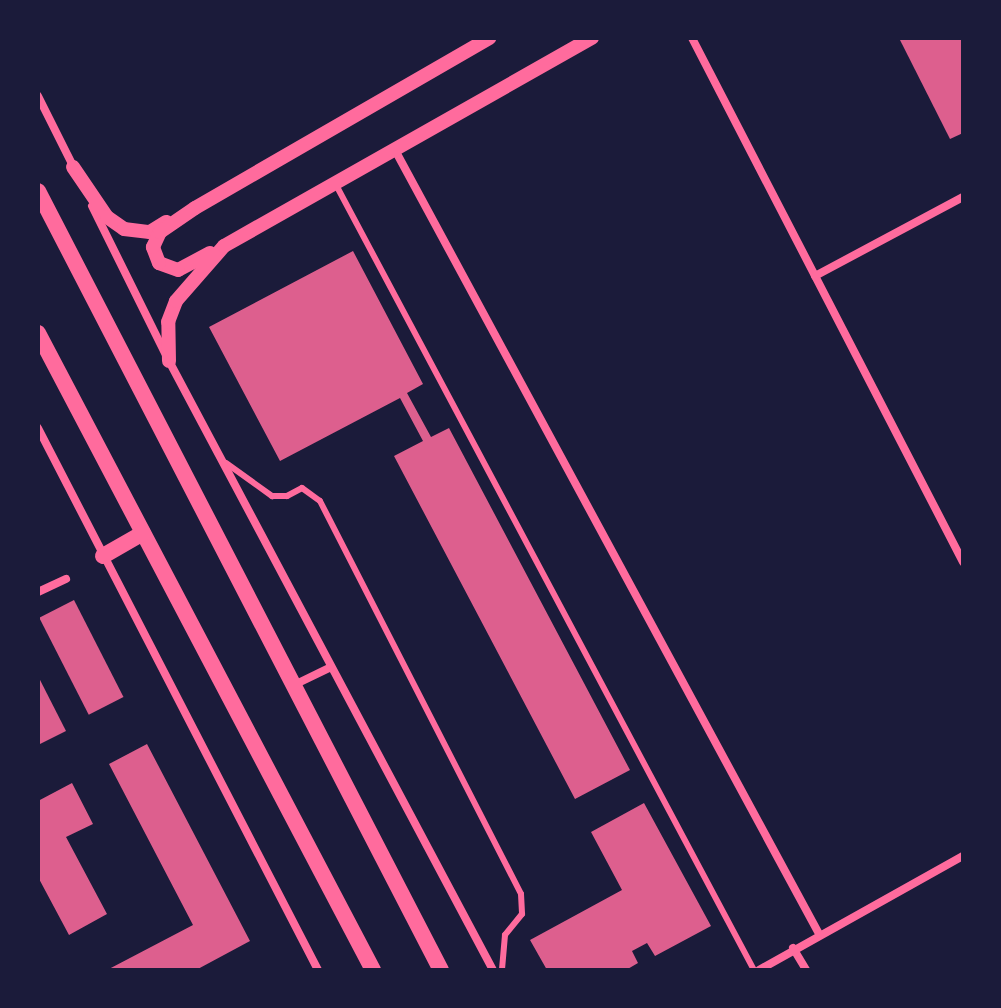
<!DOCTYPE html>
<html>
<head>
<meta charset="utf-8">
<style>
	body { margin:0 }
	#map { position:relative; width:1001px; height:1008px; overflow:hidden; background:#1b1b3a; font-family:"Fira Sans",sans-serif }
	div>[style] { position:absolute }
	.building>* { inset:0; background:#dd5f8e; transform-origin:0 0 }
	.service>* { height:6px; margin:-3px; padding:0 3px; transform-origin:3px; border-radius:3px; background:#ff6b9d }
	.minor>* { height:8px; margin:-4px; padding:0 4px; transform-origin:4px; border-radius:4px; background:#ff6b9d }
	.tertiary>* { height:14px; margin:-7px; padding:0 7px; transform-origin:7px; border-radius:7px; background:#ff6b9d }
	.secondary>* { height:16px; margin:-8px; padding:0 8px; transform-origin:8px; border-radius:8px; background:#ff6b9d }
	span { translate:-50% -50%; white-space:nowrap; text-align:center; line-height:1.15; -webkit-text-stroke:6px #1b1b3a; paint-order:stroke }
	.frame { position:absolute; inset:0; border:40px solid #1b1b3a; pointer-events:none }
</style>
</head>
<body>
<div id="map">
	<div class="building">
		<div style="clip-path:polygon(899px 38px,963px 38px,963px 133px,950px 139px)"></div>
		<div style="clip-path:polygon(353px 251px,423px 384px,407px 393px,431px 437px,449px 428px,630px 770px,575px 799px,394px 456px,423px 441px,400px 398px,280px 461px,209px 327px)"></div>
		<div style="left:74px;top:600px;width:109px;height:39px;rotate:63deg"></div>
		<div style="clip-path:polygon(38px 676px,66px 731px,38px 745px)"></div>
		<div style="clip-path:polygon(147px 744px,250px 941px,196px 970px,107px 970px,193px 925px,109px 764px)"></div>
		<div style="clip-path:polygon(72px 783px,93px 824px,66px 837px,107px 914px,69px 935px,38px 877px,38px 801px)"></div>
		<div style="clip-path:polygon(644px 803px,711px 926px,655px 956px,647px 943px,632px 951px,638px 963px,626px 970px,547px 970px,530px 940px,622px 890px,591px 832px)"></div>
	</div>
	<div class="service">
		<div style="left:335px;top:183px;width:892px;rotate:61.97deg"></div>
		<div style="left:226px;top:463px;width:57px;rotate:35.7deg"></div>
		<div style="left:272px;top:496px;width:15px"></div>
		<div style="left:287px;top:496px;width:17px;rotate:-28deg"></div>
		<div style="left:302px;top:488px;width:22px;rotate:36deg"></div>
		<div style="left:320px;top:501px;width:441px;rotate:62.9deg"></div>
		<div style="left:521px;top:894px;width:20px;rotate:87deg"></div>
		<div style="left:522px;top:914px;width:27px;rotate:129deg"></div>
		<div style="left:505px;top:935px;width:35px;rotate:95deg"></div>
	</div>
	<div class="minor">
		<div style="left:692px;top:38px;width:590px;rotate:62.65deg"></div>
		<div style="left:38px;top:96px;width:80px;rotate:63.4deg"></div>
		<div style="left:395px;top:150px;width:891px;rotate:61.59deg"></div>
		<div style="left:92px;top:206px;width:173px;rotate:63.6deg"></div>
		<div style="left:169px;top:361px;width:690px;rotate:61.99deg"></div>
		<div style="left:815px;top:276px;width:168px;rotate:-28.1deg"></div>
		<div style="left:38px;top:428px;width:610px;rotate:62.68deg"></div>
		<div style="left:38px;top:592px;width:31px;rotate:-25deg"></div>
		<div style="left:294px;top:685px;width:41px;rotate:-25.9deg"></div>
		<div style="left:793px;top:948px;width:26px;rotate:59deg"></div>
		<div style="left:759px;top:970px;width:234px;rotate:-29.2deg"></div>
	</div>
	<div class="tertiary">
		<div style="left:73px;top:167px;width:60px;rotate:55.8deg"></div>
		<div style="left:107px;top:217px;width:21px;rotate:35deg"></div>
		<div style="left:124px;top:229px;width:26px;rotate:7deg"></div>
		<div style="left:150px;top:232px;width:19px;rotate:-32deg"></div>
		<div style="left:210px;top:253px;width:36px;rotate:152deg"></div>
		<div style="left:178px;top:270px;width:20px;rotate:-160deg"></div>
		<div style="left:159px;top:263px;width:17px;rotate:-111deg"></div>
		<div style="left:153px;top:247px;width:17px;rotate:-65deg"></div>
		<div style="left:160px;top:232px;width:42px;rotate:-34.4deg"></div>
		<div style="left:195px;top:208px;width:340px;rotate:-30deg"></div>
		<div style="left:169px;top:361px;width:39px;rotate:-91deg"></div>
		<div style="left:168px;top:322px;width:22px;rotate:-69deg"></div>
		<div style="left:176px;top:301px;width:73px;rotate:-48.9deg"></div>
		<div style="left:224px;top:246px;width:423px;rotate:-29.5deg"></div>
	</div>
	<div class="secondary">
		<div style="left:38px;top:191px;width:877px;rotate:62.65deg"></div>
		<div style="left:38px;top:333px;width:720px;rotate:62.26deg"></div>
		<div style="left:103px;top:556px;width:46px;rotate:-29.9deg"></div>
	</div>
	<div class="frame"></div>
</div>
</body>
</html>
